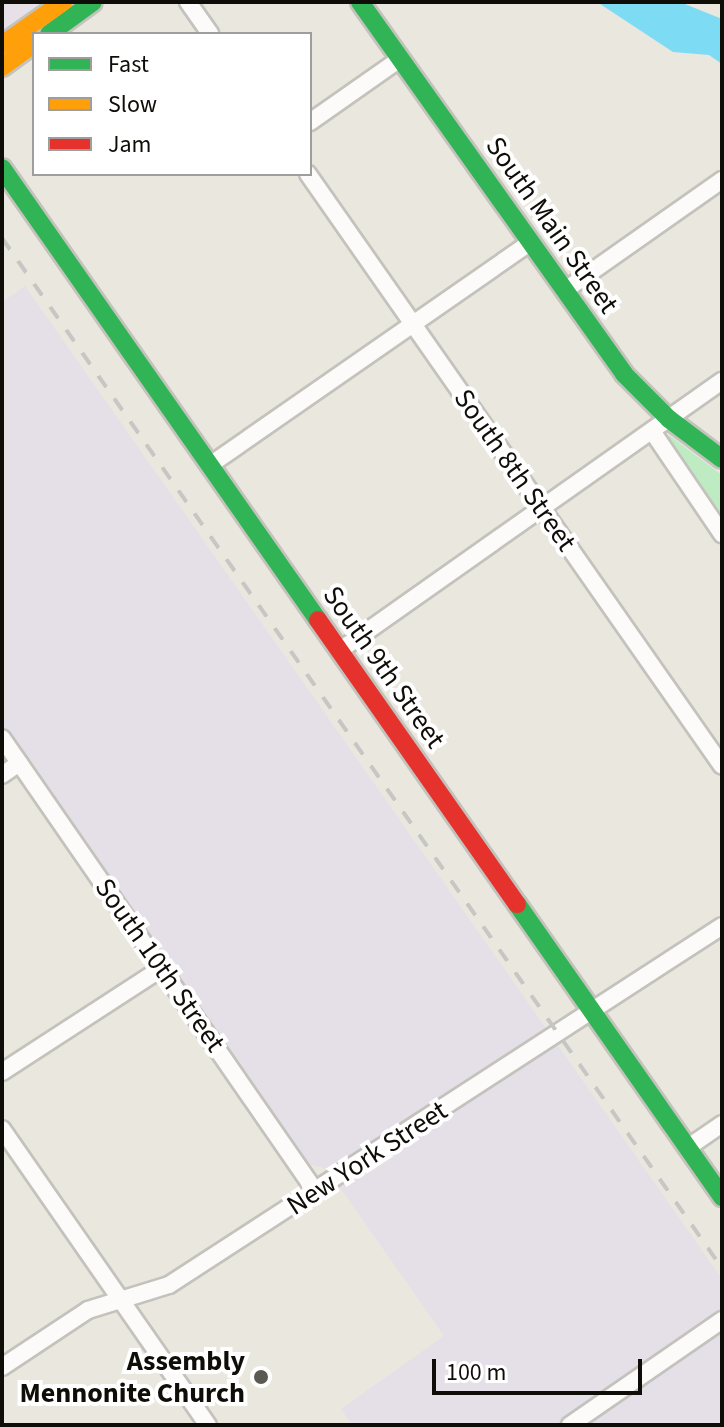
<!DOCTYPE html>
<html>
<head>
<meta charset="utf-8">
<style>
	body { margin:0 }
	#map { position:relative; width:724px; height:1427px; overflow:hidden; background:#eae7de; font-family:"Source Sans 3",sans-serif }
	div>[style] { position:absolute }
	.industrial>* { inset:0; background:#e5e0e8 }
	.education>* { inset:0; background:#e7e0e7 }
	.green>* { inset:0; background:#bfebc3 }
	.water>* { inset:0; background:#7ddcf3 }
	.roads { filter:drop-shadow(2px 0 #c4c2bc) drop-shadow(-2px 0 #c4c2bc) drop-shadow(0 2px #c4c2bc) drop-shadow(0 -2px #c4c2bc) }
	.street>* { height:16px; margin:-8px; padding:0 8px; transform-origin:8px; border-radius:8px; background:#fcfbfa }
	.fast>* { height:18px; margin:-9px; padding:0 9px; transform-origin:9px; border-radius:9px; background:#30b455 }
	.slow>* { height:18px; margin:-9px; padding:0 9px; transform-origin:9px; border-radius:9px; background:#ff9f0a }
	.jam>* { height:18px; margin:-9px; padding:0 9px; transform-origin:9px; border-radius:9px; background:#e5322d }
	.rail>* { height:4px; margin-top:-2px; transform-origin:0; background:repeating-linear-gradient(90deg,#c6c6c4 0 14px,transparent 0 28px) }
	.dots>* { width:22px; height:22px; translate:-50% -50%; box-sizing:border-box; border:4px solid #fff; border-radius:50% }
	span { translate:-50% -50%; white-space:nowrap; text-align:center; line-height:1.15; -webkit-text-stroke:8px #fff; paint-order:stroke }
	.street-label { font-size:28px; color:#0f0d08 }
	.poi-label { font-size:28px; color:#0f0d08; font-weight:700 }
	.right { translate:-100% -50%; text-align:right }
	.frame { position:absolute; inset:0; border:4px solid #0f0d08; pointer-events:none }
	.legend { position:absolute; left:32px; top:32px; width:280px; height:144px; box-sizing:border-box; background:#fff; border:2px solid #9f9e9c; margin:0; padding:10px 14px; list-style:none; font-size:24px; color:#0f0d08 }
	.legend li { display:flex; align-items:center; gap:16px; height:40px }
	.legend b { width:40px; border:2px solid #9f9e9c }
	.scale { position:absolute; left:432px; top:1359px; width:210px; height:36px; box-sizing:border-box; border:4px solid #0f0d08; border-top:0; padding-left:10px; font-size:24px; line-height:28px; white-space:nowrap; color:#0f0d08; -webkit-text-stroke:6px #fff; paint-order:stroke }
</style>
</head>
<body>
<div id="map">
	<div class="industrial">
		<div style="clip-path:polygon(25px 286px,722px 1279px,722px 1425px,352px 1425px,341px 1409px,444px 1336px,341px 1189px,323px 1168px,308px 1164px,229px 1065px,2px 738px,2px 302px)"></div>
	</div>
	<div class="education">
		<div style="clip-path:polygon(2px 2px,51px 2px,2px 34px)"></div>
	</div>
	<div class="green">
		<div style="clip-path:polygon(670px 436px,722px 475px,722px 528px,664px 440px)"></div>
	</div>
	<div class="water">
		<div style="clip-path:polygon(597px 2px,680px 2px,722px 19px,722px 64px,709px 55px,673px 52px)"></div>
	</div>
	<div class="roads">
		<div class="street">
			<div style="left:188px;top:2px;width:39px;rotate:55deg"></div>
			<div style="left:310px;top:122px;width:110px;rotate:-35deg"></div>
			<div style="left:308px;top:174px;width:722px;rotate:55.03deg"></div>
			<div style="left:564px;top:291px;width:193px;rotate:-35.1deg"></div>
			<div style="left:652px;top:431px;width:125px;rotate:55.8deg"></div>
			<div style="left:210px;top:465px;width:389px;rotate:-34.8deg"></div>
			<div style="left:339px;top:651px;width:469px;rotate:-35.2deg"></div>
			<div style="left:2px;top:738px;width:540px;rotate:55.34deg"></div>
			<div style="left:309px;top:1182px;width:12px;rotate:76deg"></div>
			<div style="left:2px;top:775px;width:21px;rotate:-35deg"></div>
			<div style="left:2px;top:1072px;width:191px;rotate:-33deg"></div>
			<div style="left:2px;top:1129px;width:361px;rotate:55.2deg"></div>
			<div style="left:687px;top:1148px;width:42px;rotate:-34.4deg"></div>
			<div style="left:2px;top:1367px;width:103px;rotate:-33.5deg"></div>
			<div style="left:88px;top:1310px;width:85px;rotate:-17.2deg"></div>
			<div style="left:169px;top:1285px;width:659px;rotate:-32.99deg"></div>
			<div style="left:570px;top:1425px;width:185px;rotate:-34.6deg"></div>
		</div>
		<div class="fast">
			<div style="left:360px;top:2px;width:456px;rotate:54.6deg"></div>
			<div style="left:624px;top:374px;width:64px;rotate:45deg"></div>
			<div style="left:669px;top:419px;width:66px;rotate:37deg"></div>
			<div style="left:49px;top:34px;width:54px;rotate:-36deg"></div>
			<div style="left:2px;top:168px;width:552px;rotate:55.04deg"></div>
			<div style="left:517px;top:904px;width:358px;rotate:55deg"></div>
		</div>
		<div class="slow">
			<div style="left:2px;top:45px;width:75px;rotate:-35.2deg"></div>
			<div style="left:2px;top:67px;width:39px;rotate:-36deg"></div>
		</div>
		<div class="jam">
			<div style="left:318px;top:620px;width:347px;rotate:55deg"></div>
		</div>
	</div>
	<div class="rail">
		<div style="left:2px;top:238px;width:1257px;rotate:55.05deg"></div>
	</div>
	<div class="dots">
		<div style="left:261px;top:1377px;background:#5c5953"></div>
	</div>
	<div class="street-label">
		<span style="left:552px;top:225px;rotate:55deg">South Main Street</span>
		<span style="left:515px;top:470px;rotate:55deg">South 8th Street</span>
		<span style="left:384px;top:667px;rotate:55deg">South 9th Street</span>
		<span style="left:160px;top:965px;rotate:55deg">South 10th Street</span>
		<span style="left:367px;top:1158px;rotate:-33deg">New York Street</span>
	</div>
	<div class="poi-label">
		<span class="right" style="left:245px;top:1377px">Assembly<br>Mennonite Church</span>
	</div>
	<div class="frame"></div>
	<ul class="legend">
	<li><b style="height:10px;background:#30b455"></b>Fast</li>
	<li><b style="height:10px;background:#ff9f0a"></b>Slow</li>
	<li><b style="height:10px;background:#e5322d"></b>Jam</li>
	</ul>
	<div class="scale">100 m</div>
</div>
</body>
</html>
